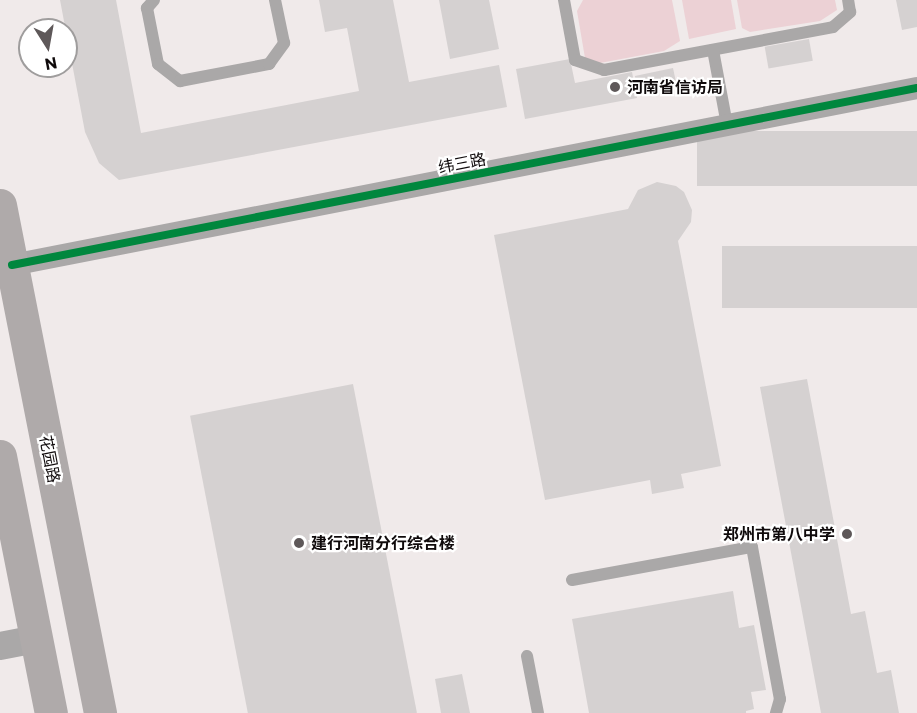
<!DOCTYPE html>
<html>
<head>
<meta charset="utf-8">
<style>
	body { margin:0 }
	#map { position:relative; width:917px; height:713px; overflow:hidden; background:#f0eaea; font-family:Commissioner,"Noto Sans SC",sans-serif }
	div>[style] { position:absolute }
	.green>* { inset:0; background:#ecd1d5 }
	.building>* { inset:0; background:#d5d1d1; transform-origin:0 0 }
	.service>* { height:12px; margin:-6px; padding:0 6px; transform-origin:6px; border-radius:6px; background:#aaa8a8 }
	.minor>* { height:22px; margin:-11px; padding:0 11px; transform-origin:11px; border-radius:11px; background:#aaa8a8 }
	.tertiary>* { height:28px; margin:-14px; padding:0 14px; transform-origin:14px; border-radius:14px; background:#aaa8a8 }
	.primary>* { height:33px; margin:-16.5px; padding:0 16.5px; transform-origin:16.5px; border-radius:16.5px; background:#afaaaa }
	.cycleway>* { height:8px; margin:-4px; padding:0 4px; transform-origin:4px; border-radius:4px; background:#00873e }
	.dots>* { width:16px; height:16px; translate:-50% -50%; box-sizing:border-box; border:3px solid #fff; border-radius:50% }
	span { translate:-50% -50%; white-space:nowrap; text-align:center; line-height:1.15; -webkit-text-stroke:4.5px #fff; paint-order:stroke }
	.poi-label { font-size:16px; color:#0f0a0b; font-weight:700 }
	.left { translate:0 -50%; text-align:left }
	.right { translate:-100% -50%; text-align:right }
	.street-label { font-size:16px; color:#0f0a0b }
	.north { position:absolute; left:18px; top:18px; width:60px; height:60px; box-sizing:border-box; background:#fff; border:2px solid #9f9d9d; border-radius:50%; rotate:169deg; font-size:16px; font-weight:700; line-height:24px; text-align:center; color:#0f0a0b }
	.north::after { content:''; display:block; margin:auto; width:21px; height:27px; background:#5e5859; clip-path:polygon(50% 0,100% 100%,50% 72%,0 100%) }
</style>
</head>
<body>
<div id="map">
	<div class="green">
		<div style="clip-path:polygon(583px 0,672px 0,680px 41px,664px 51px,600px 63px,585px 58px,577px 11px)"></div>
		<div style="clip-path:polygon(682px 0,731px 0,736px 29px,689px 39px)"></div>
		<div style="clip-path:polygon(737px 0,835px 0,837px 10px,820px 21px,750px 32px,742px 28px)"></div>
	</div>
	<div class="building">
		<div style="clip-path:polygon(60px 0,116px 0,141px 133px,359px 91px,347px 28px,325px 32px,319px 0,393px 0,409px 82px,499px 65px,507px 107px,119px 180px,99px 163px,85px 132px)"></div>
		<div style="clip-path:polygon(439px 0,489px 0,499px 49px,450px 59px)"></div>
		<div style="clip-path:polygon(896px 0,917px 0,917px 27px,902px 30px)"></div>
		<div style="left:809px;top:39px;width:22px;height:45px;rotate:80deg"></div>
		<div style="clip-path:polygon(570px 59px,575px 83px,632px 72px,637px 98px,525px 119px,516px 69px)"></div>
		<div style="left:673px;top:68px;width:19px;height:39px;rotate:78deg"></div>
		<div style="left:917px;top:131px;width:55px;height:220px;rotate:90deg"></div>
		<div style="clip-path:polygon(657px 182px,676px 186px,684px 192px,692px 210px,691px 222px,678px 241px,721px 466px,681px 474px,684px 488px,652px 494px,650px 480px,545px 500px,494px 235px,628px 209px,638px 190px)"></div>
		<div style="left:917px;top:246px;width:62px;height:195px;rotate:90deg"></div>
		<div style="clip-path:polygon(807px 379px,851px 614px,865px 611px,877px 673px,891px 670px,899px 713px,821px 713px,760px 387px)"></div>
		<div style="left:353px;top:384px;width:335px;height:166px;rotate:79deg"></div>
		<div style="clip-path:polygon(733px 591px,739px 628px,754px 625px,766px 690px,751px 692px,754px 709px,746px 711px,746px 713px,589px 713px,572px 619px)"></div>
		<div style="clip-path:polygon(462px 674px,470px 713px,441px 713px,435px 679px)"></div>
	</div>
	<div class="service">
		<div style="left:154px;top:0;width:11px;rotate:131deg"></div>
		<div style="left:147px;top:8px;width:57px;rotate:78.9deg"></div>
		<div style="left:158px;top:64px;width:28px;rotate:38deg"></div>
		<div style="left:180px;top:81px;width:91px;rotate:-10.8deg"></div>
		<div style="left:269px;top:64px;width:26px;rotate:-54deg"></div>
		<div style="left:284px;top:43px;width:44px;rotate:-101.8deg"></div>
		<div style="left:564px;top:0;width:61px;rotate:79.6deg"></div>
		<div style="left:575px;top:60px;width:31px;rotate:19deg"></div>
		<div style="left:604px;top:70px;width:233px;rotate:-10.6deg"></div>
		<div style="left:833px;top:27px;width:23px;rotate:-41deg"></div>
		<div style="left:850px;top:12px;width:12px;rotate:-99deg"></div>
		<div style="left:713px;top:50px;width:76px;rotate:79.4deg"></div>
		<div style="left:572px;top:580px;width:183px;rotate:-10.4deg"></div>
		<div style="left:752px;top:547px;width:155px;rotate:79.6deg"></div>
		<div style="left:780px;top:699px;width:15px;rotate:106deg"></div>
		<div style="left:527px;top:656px;width:58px;rotate:79.1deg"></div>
	</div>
	<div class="minor">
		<div style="left:12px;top:265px;width:922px;rotate:-11.07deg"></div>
	</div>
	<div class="tertiary">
		<div style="left:0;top:646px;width:37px;rotate:-11deg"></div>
	</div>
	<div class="primary">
		<div style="left:0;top:205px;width:518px;rotate:78.86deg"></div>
		<div style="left:0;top:456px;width:262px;rotate:78.8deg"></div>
	</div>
	<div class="cycleway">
		<div style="left:12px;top:265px;width:922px;rotate:-11.07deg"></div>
	</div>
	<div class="dots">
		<div style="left:615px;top:87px;background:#5e5859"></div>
		<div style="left:847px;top:534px;background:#5e5859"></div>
		<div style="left:299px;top:543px;background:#5e5859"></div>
	</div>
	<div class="poi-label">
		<span class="left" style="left:627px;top:87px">河南省信访局</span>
		<span class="right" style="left:835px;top:534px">郑州市第八中学</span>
		<span class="left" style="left:311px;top:543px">建行河南分行综合楼</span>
	</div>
	<div class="street-label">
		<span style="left:462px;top:163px;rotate:-11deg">纬三路</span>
		<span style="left:50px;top:459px;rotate:79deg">花园路</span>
	</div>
	<div class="north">N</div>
</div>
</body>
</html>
